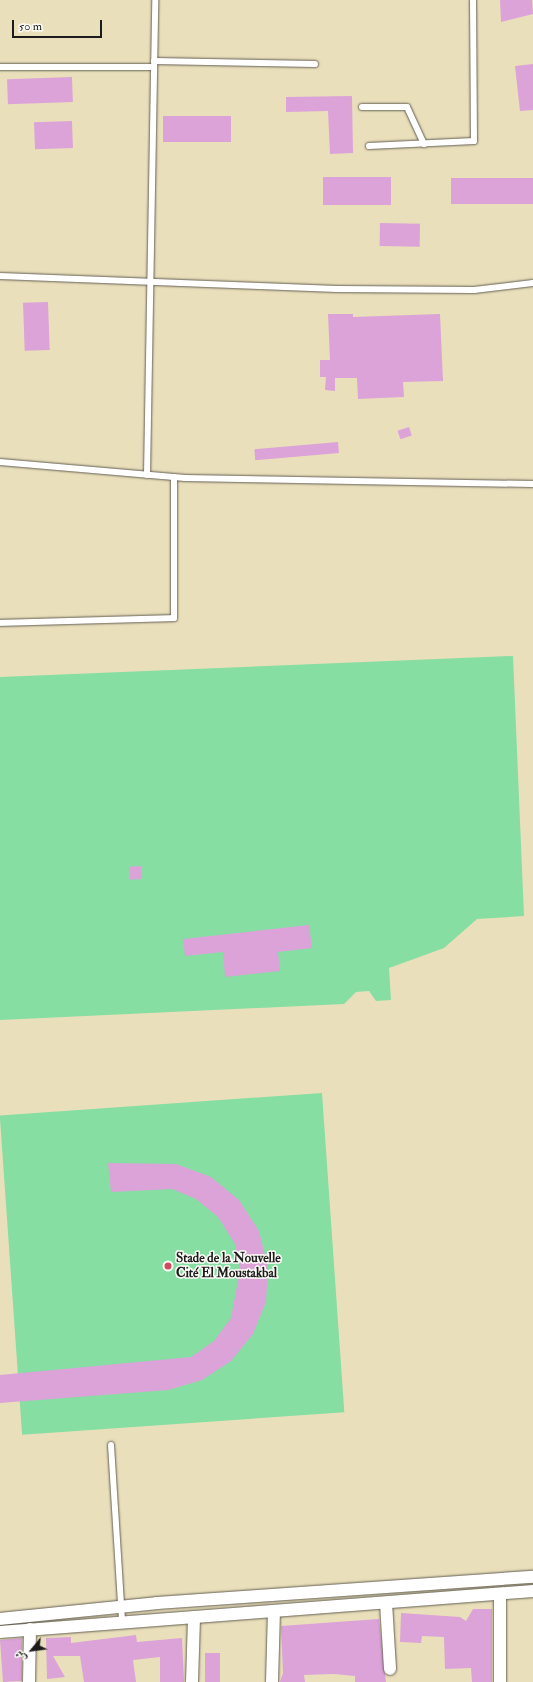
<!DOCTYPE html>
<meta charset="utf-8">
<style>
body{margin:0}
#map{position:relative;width:533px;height:1682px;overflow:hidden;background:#eadfbb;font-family:"IM FELL Double Pica",Amiri,serif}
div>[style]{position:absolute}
.green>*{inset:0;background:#86dea3;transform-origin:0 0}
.building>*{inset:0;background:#dba3d8;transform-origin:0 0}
.roads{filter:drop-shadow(0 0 1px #646054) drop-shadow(0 0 1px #646054)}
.service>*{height:6px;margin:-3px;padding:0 3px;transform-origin:3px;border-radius:3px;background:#fff}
.minor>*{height:12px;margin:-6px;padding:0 6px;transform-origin:6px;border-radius:6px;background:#fff}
.dots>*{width:11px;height:11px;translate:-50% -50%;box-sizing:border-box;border:2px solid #fdfcf7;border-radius:50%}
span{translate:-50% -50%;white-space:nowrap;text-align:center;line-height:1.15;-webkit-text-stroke:3px #fdfcf7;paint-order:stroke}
.poi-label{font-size:13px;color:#1c1c1c;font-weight:700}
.left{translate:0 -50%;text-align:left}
.north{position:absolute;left:12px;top:1630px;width:40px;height:40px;-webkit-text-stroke:3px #fdfcf7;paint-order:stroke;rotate:241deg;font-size:11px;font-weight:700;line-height:16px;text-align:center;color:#1c1c1c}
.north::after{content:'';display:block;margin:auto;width:14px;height:18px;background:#1c1c1c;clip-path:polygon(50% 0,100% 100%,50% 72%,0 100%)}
.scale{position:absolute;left:12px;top:20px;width:90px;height:18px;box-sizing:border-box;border:2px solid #1c1c1c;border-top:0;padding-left:5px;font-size:12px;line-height:14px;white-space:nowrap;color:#1c1c1c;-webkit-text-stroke:3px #fdfcf7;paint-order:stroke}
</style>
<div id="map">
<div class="green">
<div style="clip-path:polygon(513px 656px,524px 916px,477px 919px,444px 948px,389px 968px,391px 1000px,376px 1001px,369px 991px,356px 992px,344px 1004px,0 1020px,0 677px)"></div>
<div style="left:322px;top:1093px;width:320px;height:323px;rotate:86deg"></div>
</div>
<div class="building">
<div style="clip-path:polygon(500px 0,532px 0,533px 14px,501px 22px)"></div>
<div style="clip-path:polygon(533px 64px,533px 110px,520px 111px,515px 66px)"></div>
<div style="left:72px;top:77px;width:25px;height:65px;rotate:88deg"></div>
<div style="clip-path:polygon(352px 96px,353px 153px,330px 154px,328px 111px,286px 112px,286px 97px)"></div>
<div style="left:231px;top:116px;width:26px;height:68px;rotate:90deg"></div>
<div style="left:72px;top:121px;width:27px;height:38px;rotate:88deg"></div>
<div style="left:323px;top:177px;width:68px;height:28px"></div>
<div style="left:451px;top:178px;width:82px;height:26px"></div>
<div style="left:380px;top:223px;width:40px;height:23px;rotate:1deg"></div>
<div style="left:48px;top:302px;width:48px;height:25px;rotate:88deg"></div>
<div style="clip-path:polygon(328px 314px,353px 314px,353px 317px,440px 314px,443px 381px,403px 382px,404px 397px,358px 399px,357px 378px,335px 378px,335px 391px,325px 390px,326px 377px,320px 377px,320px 360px,330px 360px)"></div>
<div style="left:409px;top:427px;width:9px;height:12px;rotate:72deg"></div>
<div style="left:338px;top:442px;width:11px;height:84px;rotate:85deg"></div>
<div style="left:141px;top:866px;width:13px;height:12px;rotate:86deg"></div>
<div style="clip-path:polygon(309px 925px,312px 948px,278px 952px,280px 971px,225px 977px,223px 952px,185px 956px,183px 939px)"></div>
<div style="clip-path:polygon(108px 1163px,176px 1164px,211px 1177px,239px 1200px,259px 1231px,268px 1267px,266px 1302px,253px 1334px,231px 1361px,202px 1380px,168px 1390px,0 1403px,0 1375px,191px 1357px,214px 1341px,231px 1318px,240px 1270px,235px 1244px,218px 1217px,196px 1199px,172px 1189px,111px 1192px)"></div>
<div style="clip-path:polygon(473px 1609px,492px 1609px,492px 1682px,472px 1682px,471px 1668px,445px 1669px,444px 1637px,422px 1636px,421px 1643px,400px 1642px,401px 1613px,460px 1617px,466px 1621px)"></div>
<div style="clip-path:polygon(379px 1619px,386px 1682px,355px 1682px,355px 1676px,334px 1674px,304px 1675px,305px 1682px,280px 1682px,283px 1673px,281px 1626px)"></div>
<div style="clip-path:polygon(136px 1635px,137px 1642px,182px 1638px,184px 1682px,160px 1682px,160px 1657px,133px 1660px,136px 1682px,84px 1682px,80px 1656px,53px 1656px,65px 1677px,47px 1679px,46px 1638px,71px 1637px,71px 1643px)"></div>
<div style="clip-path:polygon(22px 1638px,22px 1681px,3px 1682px,0 1640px)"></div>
<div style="left:205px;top:1653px;width:15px;height:29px"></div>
</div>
<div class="roads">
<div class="service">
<div style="left:154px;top:61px;width:161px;rotate:1.1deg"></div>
<div style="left:0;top:67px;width:154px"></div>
<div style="left:362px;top:107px;width:45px"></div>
<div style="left:407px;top:107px;width:41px;rotate:65.3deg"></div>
<div style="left:369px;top:146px;width:105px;rotate:-2.7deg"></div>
<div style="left:474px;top:141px;width:141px;rotate:-90.4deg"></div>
<div style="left:0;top:276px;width:337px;rotate:2.2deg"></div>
<div style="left:337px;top:289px;width:137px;rotate:0.4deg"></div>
<div style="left:474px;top:290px;width:59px;rotate:-6.8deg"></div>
<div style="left:0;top:462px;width:186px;rotate:4.9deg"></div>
<div style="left:185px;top:478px;width:348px;rotate:1deg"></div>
<div style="left:147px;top:475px;width:475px;rotate:-89deg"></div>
<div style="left:0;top:623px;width:174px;rotate:-1.6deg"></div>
<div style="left:174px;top:618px;width:141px;rotate:-90deg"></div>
<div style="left:111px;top:1445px;width:177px;rotate:86.4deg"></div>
</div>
<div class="minor">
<div style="left:386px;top:1603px;width:66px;rotate:86.5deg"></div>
<div style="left:0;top:1619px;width:158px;rotate:-5.8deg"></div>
<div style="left:157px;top:1603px;width:377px;rotate:-4deg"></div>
<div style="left:0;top:1632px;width:535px;rotate:-4.4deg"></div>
<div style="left:29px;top:1682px;width:53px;rotate:-88.9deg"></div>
<div style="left:192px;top:1682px;width:65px;rotate:-88.2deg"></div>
<div style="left:272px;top:1682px;width:71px;rotate:-88.4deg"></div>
<div style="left:500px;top:1682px;width:88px;rotate:-90deg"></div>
</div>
</div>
<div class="dots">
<div style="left:168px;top:1266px;background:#d1495b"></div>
</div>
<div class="poi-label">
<span class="left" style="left:176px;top:1266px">Stade de la Nouvelle<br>Cité El Moustakbal</span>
</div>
<div class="north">ش</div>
<div class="scale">50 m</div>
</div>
